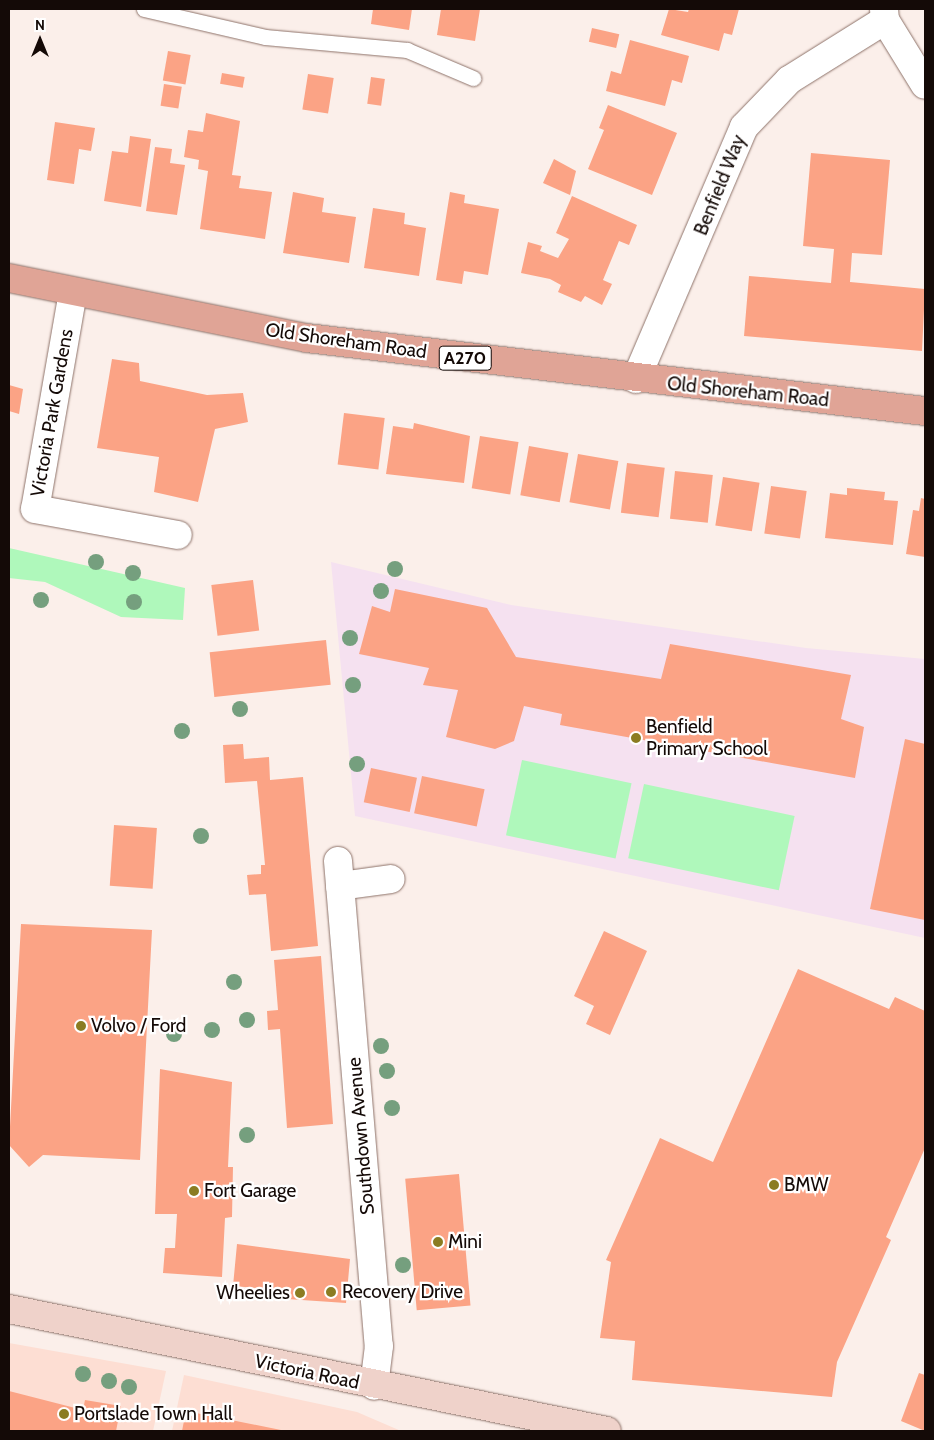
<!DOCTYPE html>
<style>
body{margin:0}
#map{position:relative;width:934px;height:1440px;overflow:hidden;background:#fbefea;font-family:Cabin,sans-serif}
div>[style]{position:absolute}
.built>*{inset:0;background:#fdded3}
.education>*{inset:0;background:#f5e1f0}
.green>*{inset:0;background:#aff8bb;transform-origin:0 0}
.building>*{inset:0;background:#fba385;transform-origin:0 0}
.roads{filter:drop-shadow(0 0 1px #8e736a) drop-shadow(0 0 1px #8e736a)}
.lane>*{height:15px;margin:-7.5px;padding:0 7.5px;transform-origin:7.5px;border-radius:7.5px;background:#fff}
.street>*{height:28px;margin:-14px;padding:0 14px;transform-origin:14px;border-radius:14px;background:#fff}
.secondary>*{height:28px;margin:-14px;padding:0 14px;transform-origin:14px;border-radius:14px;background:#efd2ca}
.primary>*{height:28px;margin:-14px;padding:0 14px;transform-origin:14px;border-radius:14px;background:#e0a496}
.trees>*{width:16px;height:16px;margin:-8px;border-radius:50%;background:#759f7e}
.dots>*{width:14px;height:14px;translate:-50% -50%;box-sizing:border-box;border:2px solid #fff;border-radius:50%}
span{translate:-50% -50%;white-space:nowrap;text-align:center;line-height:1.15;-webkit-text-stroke:4.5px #fff;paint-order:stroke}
.shield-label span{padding:1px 4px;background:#fff;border:1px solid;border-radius:4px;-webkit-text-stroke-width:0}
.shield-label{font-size:18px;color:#140a07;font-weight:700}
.street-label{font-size:19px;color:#140a07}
.poi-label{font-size:19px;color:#140a07}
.left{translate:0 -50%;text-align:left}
.right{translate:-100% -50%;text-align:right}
.frame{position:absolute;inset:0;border:10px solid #140a07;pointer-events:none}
.north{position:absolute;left:15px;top:15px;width:50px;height:50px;-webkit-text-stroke:4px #fff;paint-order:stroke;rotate:0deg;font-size:14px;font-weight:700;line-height:20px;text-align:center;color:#140a07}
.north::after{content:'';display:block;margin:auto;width:18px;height:22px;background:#140a07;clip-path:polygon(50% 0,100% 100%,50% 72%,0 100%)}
</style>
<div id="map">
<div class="built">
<div style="clip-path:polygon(9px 1343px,166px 1371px,153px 1431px,9px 1431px)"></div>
<div style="clip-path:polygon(184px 1375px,357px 1412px,401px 1431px,172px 1431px)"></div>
</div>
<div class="education">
<div style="clip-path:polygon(331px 562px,511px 605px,806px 648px,925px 659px,925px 938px,355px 816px)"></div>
</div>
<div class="green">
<div style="clip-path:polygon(9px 548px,185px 588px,183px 620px,121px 617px,45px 582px,9px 578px)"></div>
<div style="left:522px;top:760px;width:112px;height:77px;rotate:12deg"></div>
<div style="left:644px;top:784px;width:154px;height:76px;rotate:12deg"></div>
</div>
<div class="building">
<div style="clip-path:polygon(373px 9px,412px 9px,409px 30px,371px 24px)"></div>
<div style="clip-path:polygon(441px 9px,480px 9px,475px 41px,437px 35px)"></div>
<div style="clip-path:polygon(669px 9px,688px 12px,689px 9px,739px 9px,732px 35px,724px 33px,719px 51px,661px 35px)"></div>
<div style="left:592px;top:28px;width:28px;height:14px;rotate:13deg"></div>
<div style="clip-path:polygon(630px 40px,689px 56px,682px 83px,672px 80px,665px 106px,606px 91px,611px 71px,621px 74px)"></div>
<div style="left:168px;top:51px;width:23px;height:30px;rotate:10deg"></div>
<div style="left:222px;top:73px;width:23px;height:11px;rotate:10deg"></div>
<div style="left:308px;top:74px;width:26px;height:36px;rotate:9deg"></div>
<div style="left:371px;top:77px;width:14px;height:27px;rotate:8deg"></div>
<div style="left:164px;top:84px;width:18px;height:22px;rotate:9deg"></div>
<div style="clip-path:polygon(608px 105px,677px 133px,652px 195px,588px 169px,604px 130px,599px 128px)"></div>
<div style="clip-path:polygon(206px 113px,240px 121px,232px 175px,241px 176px,239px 188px,272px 192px,265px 239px,200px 229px,208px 171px,198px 169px,199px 160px,184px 157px,188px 130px,203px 132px)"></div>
<div style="clip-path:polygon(55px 122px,95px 128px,91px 151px,79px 149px,74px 184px,47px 180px)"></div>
<div style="clip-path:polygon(130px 136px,151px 139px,141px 207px,104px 201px,112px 151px,128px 153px)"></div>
<div style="clip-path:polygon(155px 147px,172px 149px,170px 163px,185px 165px,177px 215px,146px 211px)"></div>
<div style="clip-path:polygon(811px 153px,890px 160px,882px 255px,852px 253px,850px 282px,925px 289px,922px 351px,744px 336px,749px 276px,831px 283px,834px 249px,803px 246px)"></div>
<div style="clip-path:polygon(554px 159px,576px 171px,570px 195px,543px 183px)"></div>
<div style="clip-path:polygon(293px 192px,324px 198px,322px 212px,356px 217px,349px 263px,283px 253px)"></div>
<div style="clip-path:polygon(450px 192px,465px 195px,464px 203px,499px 209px,488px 275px,464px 271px,462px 284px,436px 280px)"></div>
<div style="clip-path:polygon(572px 196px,637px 225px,629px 245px,619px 241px,603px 280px,612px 284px,602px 305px,585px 296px,581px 302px,558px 292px,561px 285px,550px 279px,521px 273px,528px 242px,542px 246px,540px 251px,558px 258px,569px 239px,556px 233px)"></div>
<div style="clip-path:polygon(373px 208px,405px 213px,404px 224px,426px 228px,419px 276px,364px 268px)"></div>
<div style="clip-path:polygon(112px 359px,139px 363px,140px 381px,207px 395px,243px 393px,248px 422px,215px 429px,198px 502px,154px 492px,159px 457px,97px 448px)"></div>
<div style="clip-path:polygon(9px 385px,23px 389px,19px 414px,9px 411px)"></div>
<div style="left:344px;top:413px;width:41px;height:52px;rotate:7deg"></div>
<div style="clip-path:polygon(414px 423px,470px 436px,464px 483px,386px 474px,393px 426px,413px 429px)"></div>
<div style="left:480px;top:436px;width:39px;height:53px;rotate:9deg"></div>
<div style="left:529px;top:446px;width:40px;height:50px;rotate:10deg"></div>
<div style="left:578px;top:454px;width:41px;height:49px;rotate:10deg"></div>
<div style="left:627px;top:463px;width:38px;height:50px;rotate:7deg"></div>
<div style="left:675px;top:471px;width:38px;height:48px;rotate:6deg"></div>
<div style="left:723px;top:477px;width:37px;height:49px;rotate:9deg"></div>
<div style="left:771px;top:486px;width:36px;height:48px;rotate:8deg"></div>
<div style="clip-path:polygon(847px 488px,885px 492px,884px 500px,898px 501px,893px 545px,825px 538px,830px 493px,847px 495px)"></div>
<div style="clip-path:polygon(921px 498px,925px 499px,925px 557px,906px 554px,913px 510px,919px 511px)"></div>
<div style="left:253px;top:580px;width:51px;height:42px;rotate:83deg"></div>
<div style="clip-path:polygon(395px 589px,487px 608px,516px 657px,661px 679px,670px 644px,851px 675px,841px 719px,864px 727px,855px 778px,560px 725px,562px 714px,524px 706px,514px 741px,495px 749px,446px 737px,458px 690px,423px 685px,429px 668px,359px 654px,372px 606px,390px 612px)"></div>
<div style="left:326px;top:640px;width:45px;height:117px;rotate:84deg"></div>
<div style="clip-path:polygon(905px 739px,925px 744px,925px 920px,870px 909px)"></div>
<div style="clip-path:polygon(243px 744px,244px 759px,269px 757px,270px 780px,303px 777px,318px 946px,271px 951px,266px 894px,249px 895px,247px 875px,261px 874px,261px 865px,265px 865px,257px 781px,225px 783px,223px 745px)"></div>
<div style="left:371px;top:768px;width:47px;height:35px;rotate:12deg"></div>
<div style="left:422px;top:776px;width:64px;height:38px;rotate:12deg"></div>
<div style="left:114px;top:825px;width:43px;height:61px;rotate:4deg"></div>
<div style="clip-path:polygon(21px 924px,152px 930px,140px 1160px,43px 1155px,29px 1167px,9px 1145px)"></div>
<div style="clip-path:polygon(604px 931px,647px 951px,610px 1035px,586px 1024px,594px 1006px,574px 996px)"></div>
<div style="clip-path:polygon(321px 956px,333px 1124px,287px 1128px,280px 1029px,268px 1030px,267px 1011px,278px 1010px,274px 960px)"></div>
<div style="clip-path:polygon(798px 969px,889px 1009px,895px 997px,925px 1011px,925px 1148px,886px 1237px,891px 1240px,837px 1362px,832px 1397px,632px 1380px,635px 1341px,600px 1338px,611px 1262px,606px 1260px,660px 1138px,713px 1162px)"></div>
<div style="clip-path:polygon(160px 1069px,232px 1082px,228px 1167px,233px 1167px,232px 1217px,225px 1218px,222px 1277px,163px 1273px,165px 1248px,175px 1248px,177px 1214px,155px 1214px)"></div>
<div style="left:459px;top:1174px;width:132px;height:54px;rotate:85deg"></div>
<div style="clip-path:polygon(237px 1244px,350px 1259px,346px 1303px,287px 1299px,288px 1291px,233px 1286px)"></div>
<div style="clip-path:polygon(919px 1373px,925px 1375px,925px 1431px,901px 1421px)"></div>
<div style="clip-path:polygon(9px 1391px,83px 1410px,85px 1400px,121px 1406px,116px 1431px,9px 1431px)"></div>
<div style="clip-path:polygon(186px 1411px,281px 1430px,281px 1431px,182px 1431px)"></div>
</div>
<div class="roads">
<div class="lane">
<div style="left:144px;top:9px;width:124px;rotate:13deg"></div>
<div style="left:265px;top:37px;width:143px;rotate:5.2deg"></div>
<div style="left:407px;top:50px;width:72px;rotate:23deg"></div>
</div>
<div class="street">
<div style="left:884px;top:9px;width:11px;rotate:85deg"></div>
<div style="left:885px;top:20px;width:76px;rotate:58.4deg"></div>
<div style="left:73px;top:292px;width:220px;rotate:99.9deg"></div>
<div style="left:35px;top:509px;width:145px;rotate:10.3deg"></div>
<div style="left:636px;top:379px;width:274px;rotate:-66.8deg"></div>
<div style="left:744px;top:127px;width:65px;rotate:-46.2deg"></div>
<div style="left:789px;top:80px;width:113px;rotate:-32deg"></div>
<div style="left:338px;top:861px;width:487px;rotate:85.2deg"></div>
<div style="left:379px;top:1346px;width:40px;rotate:97.1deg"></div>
<div style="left:340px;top:886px;width:51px;rotate:-7.8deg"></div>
</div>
<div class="secondary">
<div style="left:9px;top:1309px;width:610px;rotate:11.53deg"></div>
</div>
<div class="primary">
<div style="left:9px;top:278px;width:304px;rotate:11.4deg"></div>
<div style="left:307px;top:338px;width:622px;rotate:6.74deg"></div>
</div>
</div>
<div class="trees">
<div style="left:96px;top:562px"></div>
<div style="left:395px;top:569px"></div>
<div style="left:133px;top:573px"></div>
<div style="left:381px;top:591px"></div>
<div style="left:41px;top:600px"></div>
<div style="left:134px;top:602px"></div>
<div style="left:350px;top:638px"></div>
<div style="left:353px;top:685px"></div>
<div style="left:240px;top:709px"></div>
<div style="left:182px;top:731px"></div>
<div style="left:357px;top:764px"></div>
<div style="left:201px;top:836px"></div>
<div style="left:234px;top:982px"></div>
<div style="left:247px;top:1020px"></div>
<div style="left:212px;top:1030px"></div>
<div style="left:174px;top:1034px"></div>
<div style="left:381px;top:1046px"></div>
<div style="left:387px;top:1071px"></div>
<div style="left:392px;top:1108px"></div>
<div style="left:247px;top:1135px"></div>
<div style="left:403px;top:1265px"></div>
<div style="left:83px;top:1374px"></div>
<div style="left:109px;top:1381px"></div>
<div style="left:129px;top:1387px"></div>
</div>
<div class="dots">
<div style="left:636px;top:738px;background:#8b7c22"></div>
<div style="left:81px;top:1026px;background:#8b7c22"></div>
<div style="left:774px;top:1185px;background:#8b7c22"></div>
<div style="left:194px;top:1191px;background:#8b7c22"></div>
<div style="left:438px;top:1242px;background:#8b7c22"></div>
<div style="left:331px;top:1292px;background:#8b7c22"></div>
<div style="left:300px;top:1293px;background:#8b7c22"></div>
<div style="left:64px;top:1414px;background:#8b7c22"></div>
</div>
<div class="shield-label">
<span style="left:465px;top:358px">A270</span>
</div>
<div class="street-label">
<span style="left:720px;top:185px;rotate:-68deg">Benfield Way</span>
<span style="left:346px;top:341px;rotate:8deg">Old Shoreham Road</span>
<span style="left:748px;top:392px;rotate:6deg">Old Shoreham Road</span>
<span style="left:52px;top:413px;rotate:-80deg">Victoria Park Gardens</span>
<span style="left:361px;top:1136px;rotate:-95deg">Southdown Avenue</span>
<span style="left:307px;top:1372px;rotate:12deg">Victoria Road</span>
</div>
<div class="poi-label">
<span class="left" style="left:646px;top:738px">Benfield<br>Primary School</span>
<span class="left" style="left:91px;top:1026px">Volvo / Ford</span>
<span class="left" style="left:784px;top:1185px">BMW</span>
<span class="left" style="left:204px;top:1191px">Fort Garage</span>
<span class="left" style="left:448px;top:1242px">Mini</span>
<span class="left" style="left:342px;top:1292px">Recovery Drive</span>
<span class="right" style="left:290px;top:1293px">Wheelies</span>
<span class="left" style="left:74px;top:1414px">Portslade Town Hall</span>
</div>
<div class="frame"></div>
<div class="north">N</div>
</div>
